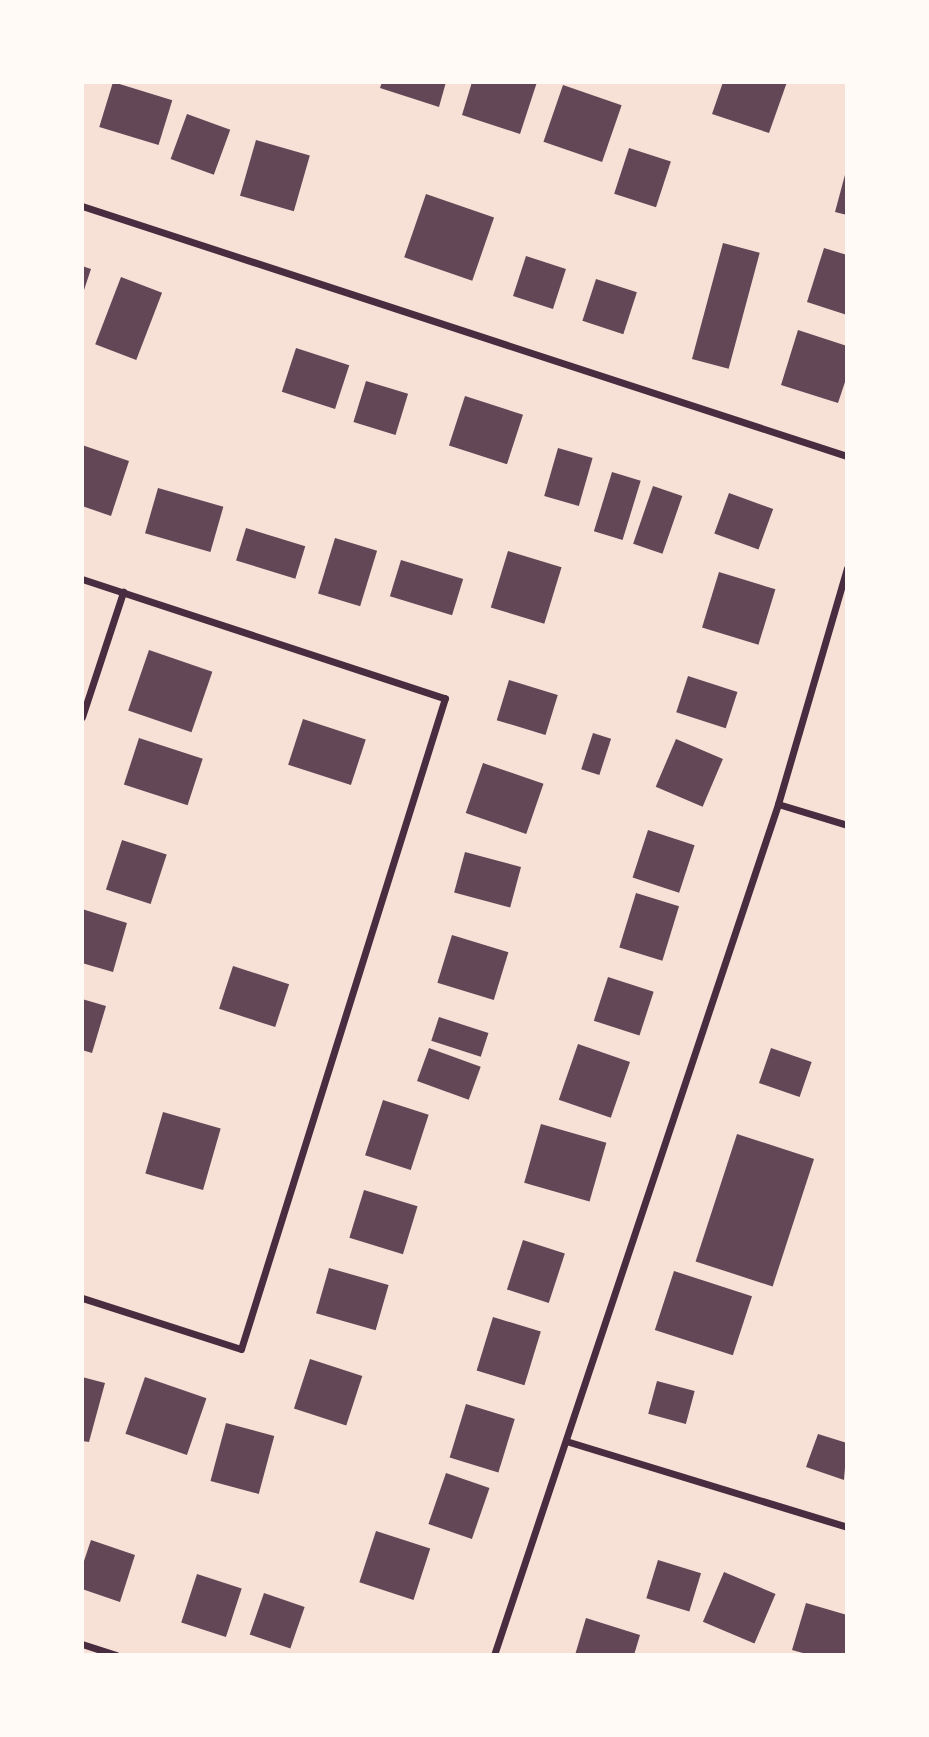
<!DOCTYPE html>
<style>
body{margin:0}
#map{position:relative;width:929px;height:1737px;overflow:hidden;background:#f7e1d7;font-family:"Sofia Sans Condensed",sans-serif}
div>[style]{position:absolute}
.building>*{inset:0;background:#644757;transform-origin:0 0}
.minor>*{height:7px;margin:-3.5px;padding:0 3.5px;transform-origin:3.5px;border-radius:3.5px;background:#4a2c40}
span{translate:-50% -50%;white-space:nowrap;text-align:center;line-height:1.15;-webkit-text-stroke:5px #fffaf5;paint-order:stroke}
.frame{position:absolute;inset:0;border:84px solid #fffaf5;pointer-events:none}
</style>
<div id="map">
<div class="building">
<div style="left:113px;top:82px;width:62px;height:47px;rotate:17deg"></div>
<div style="clip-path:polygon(382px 82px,446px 82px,439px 107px,380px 88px)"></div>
<div style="clip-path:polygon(472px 82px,537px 82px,520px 134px,462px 115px)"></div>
<div style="clip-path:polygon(723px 82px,787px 82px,769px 133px,712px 114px)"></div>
<div style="left:563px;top:85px;width:62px;height:60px;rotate:19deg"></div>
<div style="left:187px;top:114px;width:46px;height:48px;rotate:20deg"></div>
<div style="left:256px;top:140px;width:56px;height:58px;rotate:16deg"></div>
<div style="left:629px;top:148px;width:44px;height:48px;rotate:18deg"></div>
<div style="clip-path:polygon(846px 171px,847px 172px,847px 215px,835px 212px)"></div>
<div style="left:426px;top:194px;width:72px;height:67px;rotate:19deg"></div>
<div style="left:723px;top:243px;width:38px;height:120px;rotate:15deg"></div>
<div style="clip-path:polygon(824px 248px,847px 255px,847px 315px,807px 302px)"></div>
<div style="left:526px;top:256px;width:42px;height:42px;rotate:18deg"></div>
<div style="clip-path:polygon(82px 266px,91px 269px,83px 293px,82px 293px)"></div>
<div style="left:121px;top:277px;width:44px;height:72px;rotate:21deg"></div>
<div style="left:596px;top:279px;width:43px;height:44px;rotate:18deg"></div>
<div style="clip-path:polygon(798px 330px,847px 346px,847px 376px,838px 403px,781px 385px)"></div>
<div style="left:296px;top:348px;width:56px;height:46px;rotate:18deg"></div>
<div style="left:366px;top:381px;width:44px;height:43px;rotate:17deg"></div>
<div style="left:465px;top:396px;width:61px;height:52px;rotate:18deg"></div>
<div style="clip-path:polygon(82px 445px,129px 461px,111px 516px,82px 506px)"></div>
<div style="left:558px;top:448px;width:36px;height:50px;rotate:16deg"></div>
<div style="left:612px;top:472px;width:30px;height:62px;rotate:17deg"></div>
<div style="left:653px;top:486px;width:31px;height:61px;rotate:19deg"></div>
<div style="left:158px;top:488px;width:68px;height:47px;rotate:16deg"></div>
<div style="left:729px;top:493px;width:47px;height:43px;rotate:20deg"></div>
<div style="left:246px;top:528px;width:62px;height:34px;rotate:17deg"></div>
<div style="left:335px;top:538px;width:44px;height:58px;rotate:17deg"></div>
<div style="left:508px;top:551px;width:56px;height:59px;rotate:17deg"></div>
<div style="left:401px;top:560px;width:65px;height:38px;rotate:17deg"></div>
<div style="left:719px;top:572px;width:59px;height:58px;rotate:17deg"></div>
<div style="left:149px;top:650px;width:67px;height:64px;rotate:19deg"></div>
<div style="left:688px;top:676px;width:52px;height:38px;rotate:18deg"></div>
<div style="left:509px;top:680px;width:51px;height:42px;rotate:17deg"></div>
<div style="left:303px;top:719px;width:66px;height:48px;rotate:18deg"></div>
<div style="left:593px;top:733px;width:19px;height:38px;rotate:18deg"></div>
<div style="left:139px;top:738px;width:67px;height:49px;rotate:18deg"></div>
<div style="left:676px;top:739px;width:51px;height:52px;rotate:23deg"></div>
<div style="left:483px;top:763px;width:64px;height:53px;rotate:19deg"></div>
<div style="left:648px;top:830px;width:49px;height:50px;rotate:18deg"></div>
<div style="left:122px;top:840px;width:47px;height:52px;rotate:18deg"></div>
<div style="left:465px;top:852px;width:58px;height:42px;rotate:15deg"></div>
<div style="left:636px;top:893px;width:45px;height:57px;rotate:17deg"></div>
<div style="clip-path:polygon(82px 909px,127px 923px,113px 972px,82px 963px)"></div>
<div style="left:452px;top:935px;width:59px;height:50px;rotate:17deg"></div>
<div style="left:233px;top:966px;width:59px;height:45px;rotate:18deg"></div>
<div style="left:608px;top:977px;width:48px;height:46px;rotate:18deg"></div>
<div style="clip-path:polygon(82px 999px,106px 1006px,92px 1053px,82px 1050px)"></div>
<div style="left:439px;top:1017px;width:52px;height:25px;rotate:18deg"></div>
<div style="left:578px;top:1044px;width:55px;height:59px;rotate:19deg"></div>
<div style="left:429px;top:1048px;width:55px;height:35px;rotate:20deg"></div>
<div style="left:771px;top:1048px;width:43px;height:37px;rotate:19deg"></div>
<div style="left:383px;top:1100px;width:48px;height:58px;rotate:18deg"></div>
<div style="left:163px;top:1112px;width:60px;height:64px;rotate:16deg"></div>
<div style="left:541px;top:1124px;width:68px;height:61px;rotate:16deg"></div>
<div style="left:737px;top:1134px;width:81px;height:134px;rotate:18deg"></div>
<div style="left:364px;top:1190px;width:56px;height:50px;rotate:17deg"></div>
<div style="left:523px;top:1240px;width:44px;height:52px;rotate:18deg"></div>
<div style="left:329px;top:1268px;width:62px;height:47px;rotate:16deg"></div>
<div style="left:674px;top:1271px;width:82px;height:62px;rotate:18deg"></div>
<div style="left:493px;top:1317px;width:50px;height:56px;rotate:17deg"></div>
<div style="left:310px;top:1359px;width:55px;height:52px;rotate:18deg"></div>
<div style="clip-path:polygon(82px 1377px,105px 1383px,89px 1442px,82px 1441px)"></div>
<div style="left:145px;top:1377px;width:65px;height:60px;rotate:19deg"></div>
<div style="left:657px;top:1381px;width:39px;height:34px;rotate:15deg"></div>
<div style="left:466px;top:1404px;width:51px;height:56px;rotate:17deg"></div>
<div style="left:226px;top:1423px;width:50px;height:60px;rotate:15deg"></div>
<div style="clip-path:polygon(818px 1434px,847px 1443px,844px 1480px,806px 1467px)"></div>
<div style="left:446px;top:1473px;width:46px;height:54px;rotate:19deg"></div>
<div style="left:376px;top:1531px;width:57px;height:54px;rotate:18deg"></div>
<div style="clip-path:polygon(91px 1540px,135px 1555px,120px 1602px,82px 1589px,82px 1567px)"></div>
<div style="left:658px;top:1560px;width:45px;height:40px;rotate:17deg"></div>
<div style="left:724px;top:1572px;width:56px;height:54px;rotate:23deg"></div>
<div style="left:197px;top:1574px;width:47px;height:51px;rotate:18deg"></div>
<div style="left:264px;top:1593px;width:43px;height:44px;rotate:19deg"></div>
<div style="clip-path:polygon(806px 1603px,847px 1615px,845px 1655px,810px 1655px,792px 1650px)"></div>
<div style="clip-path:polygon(586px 1618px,640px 1635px,634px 1655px,575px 1655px)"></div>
</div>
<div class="minor">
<div style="left:82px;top:206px;width:805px;rotate:18.1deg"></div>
<div style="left:82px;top:579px;width:382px;rotate:18.2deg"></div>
<div style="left:445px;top:698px;width:682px;rotate:107.4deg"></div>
<div style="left:241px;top:1349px;width:167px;rotate:-162.2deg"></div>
<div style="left:82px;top:717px;width:132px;rotate:-71.8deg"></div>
<div style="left:778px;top:804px;width:72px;rotate:16.9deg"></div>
<div style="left:566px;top:1441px;width:294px;rotate:17deg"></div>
<div style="left:82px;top:1644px;width:36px;rotate:18deg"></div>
<div style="left:494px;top:1655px;width:897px;rotate:-71.54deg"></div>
<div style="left:778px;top:804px;width:246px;rotate:-73.7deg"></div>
</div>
<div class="frame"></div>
</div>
